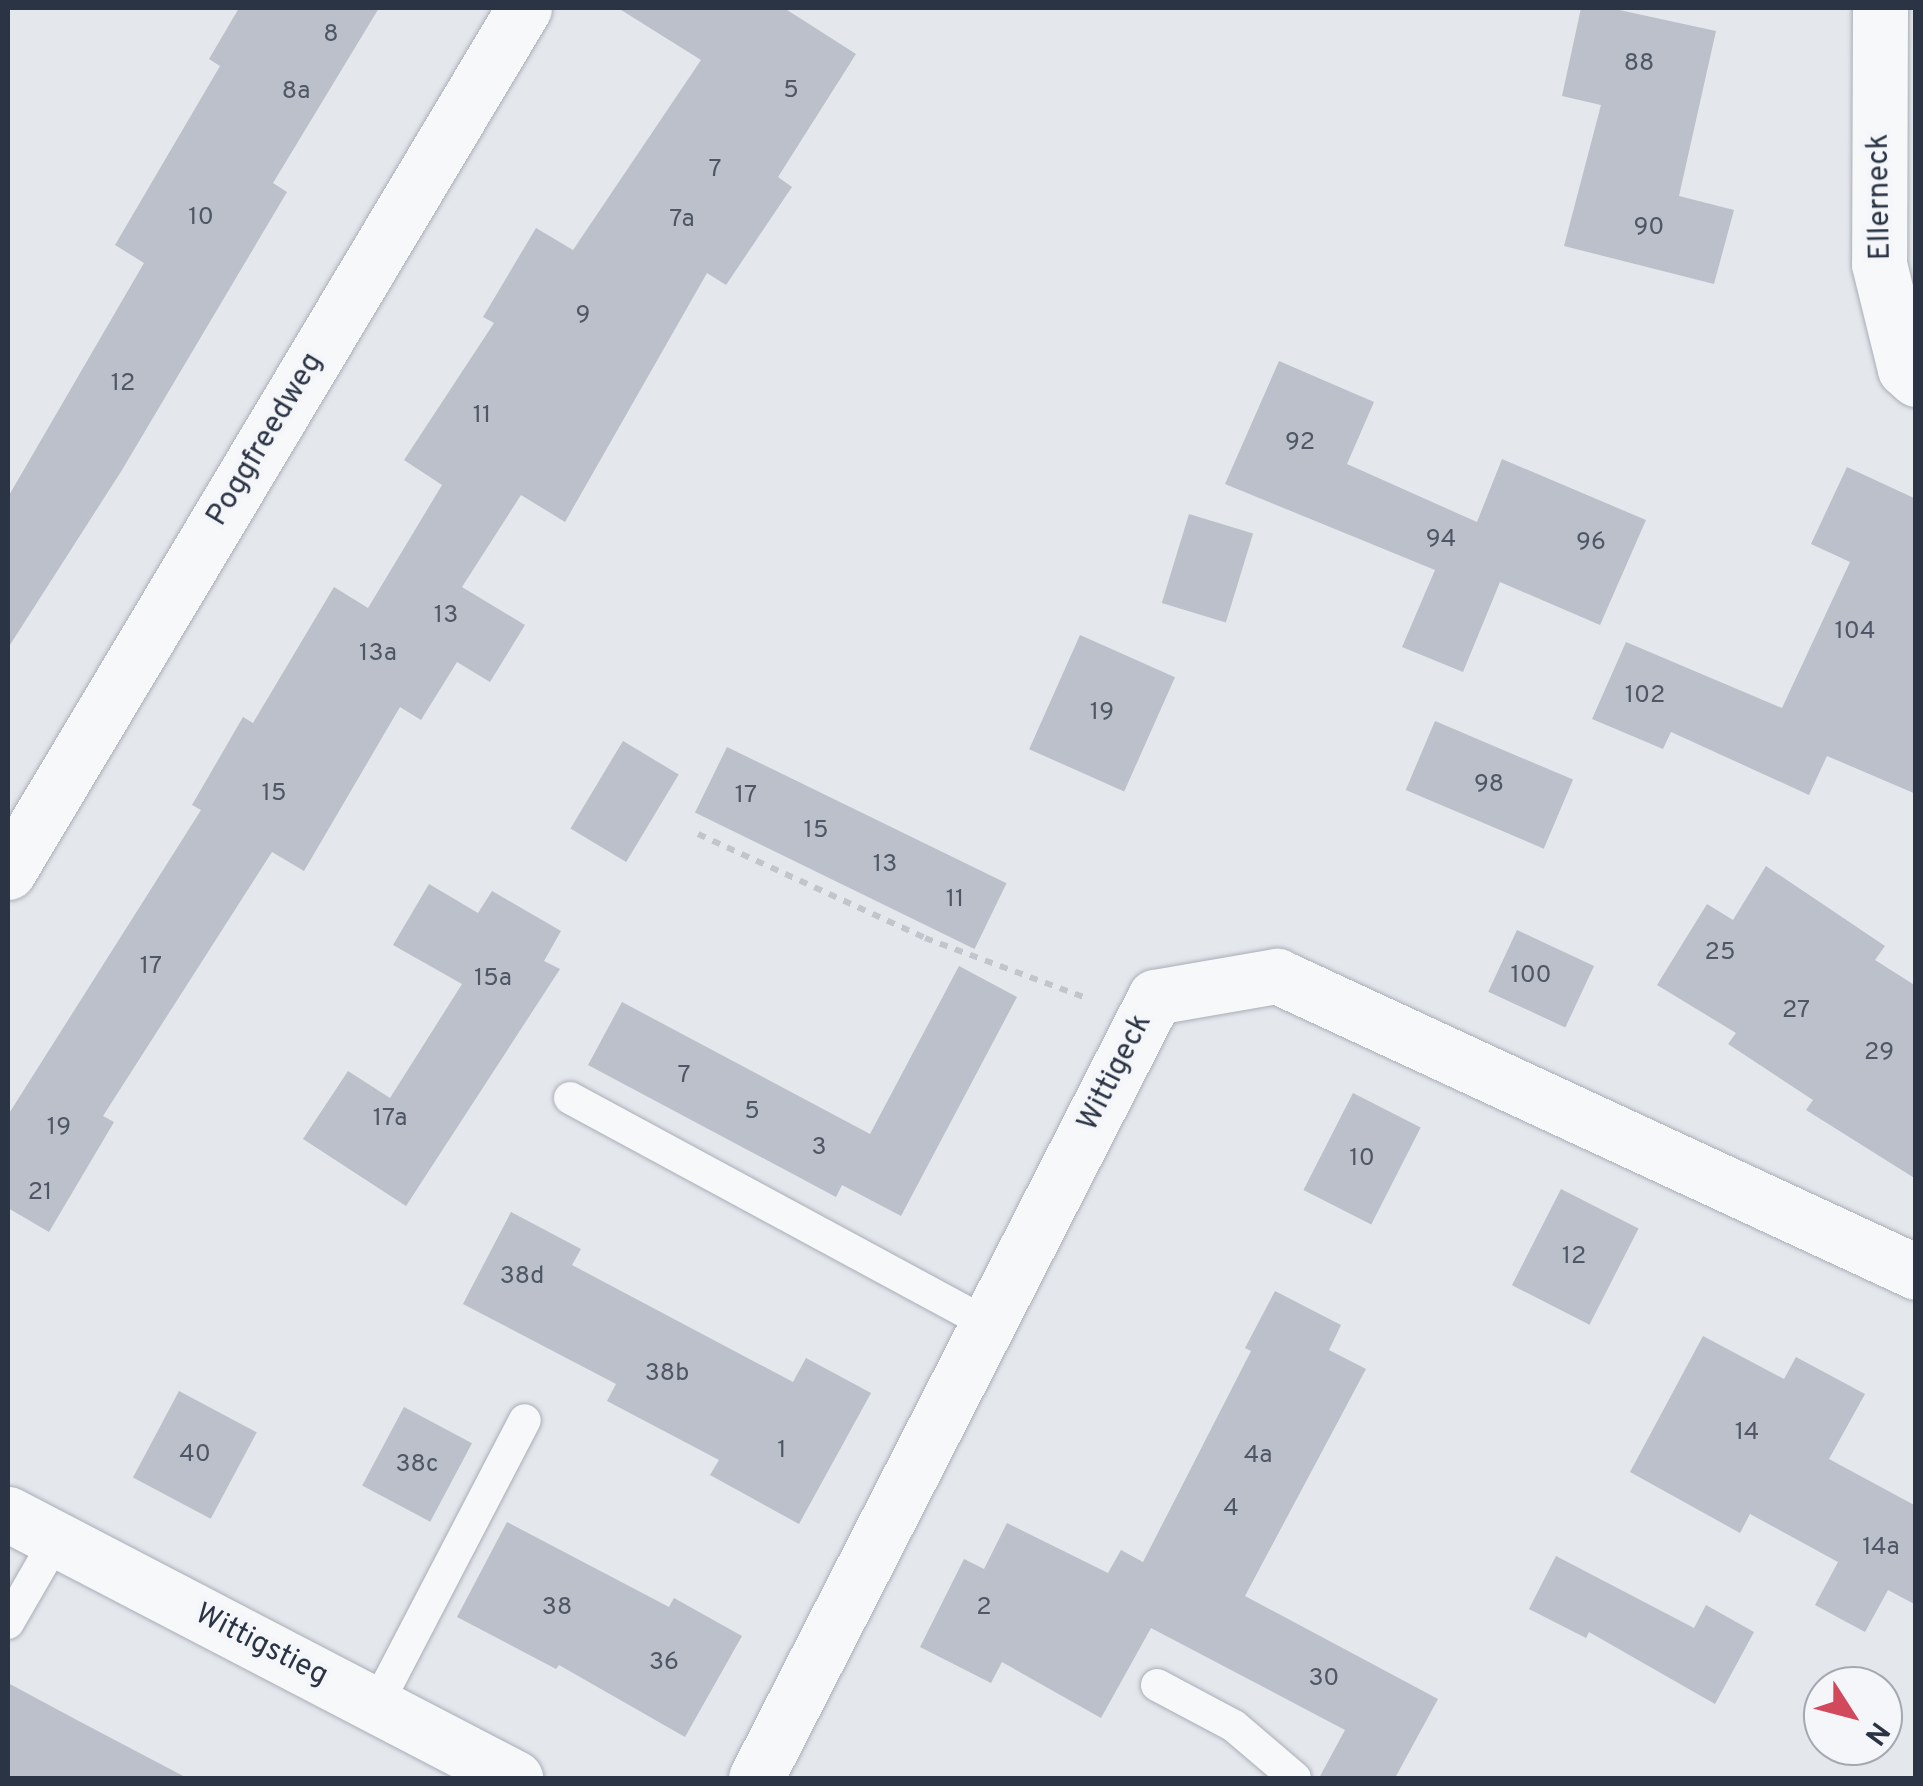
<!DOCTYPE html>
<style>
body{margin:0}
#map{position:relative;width:1923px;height:1786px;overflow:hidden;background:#e4e7ec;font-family:Overpass,sans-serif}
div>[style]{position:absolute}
.building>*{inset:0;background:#bbc0ca;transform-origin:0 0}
.path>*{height:6px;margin-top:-3px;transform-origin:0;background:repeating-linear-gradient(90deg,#c2c5cb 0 8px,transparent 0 16px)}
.roads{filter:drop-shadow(0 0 2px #a9aeb7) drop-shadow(0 0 2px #a9aeb7)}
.service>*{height:32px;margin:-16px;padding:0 16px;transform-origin:16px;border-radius:16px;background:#f7f8fa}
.minor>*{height:55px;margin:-27.5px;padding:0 27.5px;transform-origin:27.5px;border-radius:27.5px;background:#f7f8fa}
span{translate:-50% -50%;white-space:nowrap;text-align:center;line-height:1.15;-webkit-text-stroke:9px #f4f6f9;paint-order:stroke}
.number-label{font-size:25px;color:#4f5766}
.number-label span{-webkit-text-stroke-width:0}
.street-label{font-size:30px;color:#2b3445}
.frame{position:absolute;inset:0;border:10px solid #2b3445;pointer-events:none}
.north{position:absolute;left:1803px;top:1666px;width:100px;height:100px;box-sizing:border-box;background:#f4f6f9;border:2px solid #a4a8b1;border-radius:50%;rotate:126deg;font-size:28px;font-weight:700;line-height:40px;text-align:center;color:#2b3445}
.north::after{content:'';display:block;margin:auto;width:35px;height:45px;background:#d1495b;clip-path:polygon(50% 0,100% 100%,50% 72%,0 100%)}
</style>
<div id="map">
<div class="building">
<div style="clip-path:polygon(239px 8px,379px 8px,273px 183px,287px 192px,122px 470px,8px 648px,8px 497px,144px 263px,115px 245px,220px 66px,209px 59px)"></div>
<div style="clip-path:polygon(618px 8px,784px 8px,856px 54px,778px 177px,792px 187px,726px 285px,707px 273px,565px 522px,521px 495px,462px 587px,525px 625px,490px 682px,457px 662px,421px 720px,400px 707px,304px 871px,272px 852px,103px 1116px,114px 1122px,49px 1232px,8px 1208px,8px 1115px,201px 810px,192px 805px,243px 717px,253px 723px,334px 587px,368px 608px,442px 485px,404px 460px,494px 323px,483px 317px,536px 228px,573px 250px,701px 60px)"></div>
<div style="clip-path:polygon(1581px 8px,1610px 8px,1716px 31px,1679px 196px,1734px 210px,1714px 284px,1564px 246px,1601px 105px,1562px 96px)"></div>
<div style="clip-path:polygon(1279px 361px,1374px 402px,1347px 464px,1477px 522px,1502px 459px,1646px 520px,1600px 625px,1500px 582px,1463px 672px,1402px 647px,1435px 570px,1225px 484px)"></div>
<div style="clip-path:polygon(1847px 467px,1916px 499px,1916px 794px,1827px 756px,1809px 795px,1671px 732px,1663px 749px,1592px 719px,1626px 642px,1782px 708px,1850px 562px,1811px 544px)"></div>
<div style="left:1189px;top:514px;width:67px;height:93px;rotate:17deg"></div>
<div style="left:1080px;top:635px;width:104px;height:125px;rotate:24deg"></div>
<div style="left:1435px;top:721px;width:150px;height:75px;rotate:23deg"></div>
<div style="left:623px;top:741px;width:65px;height:102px;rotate:31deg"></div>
<div style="left:727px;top:747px;width:311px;height:73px;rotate:26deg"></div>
<div style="clip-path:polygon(1766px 866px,1885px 946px,1875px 960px,1916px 986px,1916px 1179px,1806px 1110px,1813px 1100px,1728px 1044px,1736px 1033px,1657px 985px,1707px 904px,1733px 920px)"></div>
<div style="clip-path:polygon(429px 884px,478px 913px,492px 891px,561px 931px,544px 961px,560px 969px,406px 1206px,303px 1139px,348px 1071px,390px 1098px,462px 984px,393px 945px)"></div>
<div style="left:1517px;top:930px;width:85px;height:68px;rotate:25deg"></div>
<div style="clip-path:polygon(959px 966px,1017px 997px,901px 1216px,842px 1185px,836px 1197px,588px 1065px,622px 1002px,870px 1134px)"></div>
<div style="left:1353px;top:1093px;width:76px;height:109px;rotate:27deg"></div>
<div style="left:1561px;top:1189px;width:87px;height:108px;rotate:27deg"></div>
<div style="clip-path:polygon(511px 1212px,581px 1249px,572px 1265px,793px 1382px,806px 1358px,871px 1393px,799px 1524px,710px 1475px,719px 1460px,607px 1401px,616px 1384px,463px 1304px)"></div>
<div style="clip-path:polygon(1275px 1291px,1341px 1325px,1329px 1350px,1366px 1369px,1245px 1596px,1438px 1699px,1395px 1778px,1319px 1778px,1345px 1730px,1151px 1628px,1101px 1718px,1002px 1662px,991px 1683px,920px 1647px,964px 1559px,984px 1569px,1007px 1523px,1108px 1573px,1121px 1550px,1143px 1562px,1251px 1351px,1245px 1348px)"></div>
<div style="clip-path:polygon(1703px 1336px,1784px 1379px,1796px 1357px,1865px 1394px,1829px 1459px,1916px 1506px,1916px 1605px,1888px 1590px,1865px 1632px,1815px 1605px,1838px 1562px,1750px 1514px,1740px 1533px,1630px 1472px)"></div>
<div style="left:179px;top:1391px;width:88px;height:98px;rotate:28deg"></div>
<div style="left:404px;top:1407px;width:77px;height:89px;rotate:28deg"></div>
<div style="clip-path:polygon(507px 1522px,669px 1607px,674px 1598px,742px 1636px,685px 1737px,559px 1665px,556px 1669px,457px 1617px)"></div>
<div style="clip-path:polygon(1556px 1556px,1694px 1628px,1706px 1605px,1754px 1632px,1715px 1704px,1589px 1632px,1586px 1638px,1529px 1609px)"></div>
<div style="clip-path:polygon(8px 1683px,75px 1719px,187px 1778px,8px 1778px)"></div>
</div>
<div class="path">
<div style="left:698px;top:834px;width:250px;rotate:24.6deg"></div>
<div style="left:925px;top:938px;width:175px;rotate:20.4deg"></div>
</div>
<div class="roads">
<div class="service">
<div style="left:570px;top:1098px;width:475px;rotate:28.4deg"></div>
<div style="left:8px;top:1623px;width:96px;rotate:-60deg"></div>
<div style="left:1157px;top:1685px;width:87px;rotate:28deg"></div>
<div style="left:1234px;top:1726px;width:80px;rotate:40.4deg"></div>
<div style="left:376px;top:1706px;width:322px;rotate:-62.5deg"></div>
</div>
<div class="minor">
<div style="left:1880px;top:8px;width:256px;rotate:90.2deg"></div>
<div style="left:1879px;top:264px;width:108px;rotate:76.1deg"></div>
<div style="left:1905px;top:369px;width:15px;rotate:42deg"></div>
<div style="left:8px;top:872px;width:1006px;rotate:-59.15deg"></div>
<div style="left:8px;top:1514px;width:572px;rotate:27.51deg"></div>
<div style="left:756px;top:1778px;width:877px;rotate:-62.94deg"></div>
<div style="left:1155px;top:997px;width:124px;rotate:-9.8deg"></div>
<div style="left:1277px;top:976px;width:704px;rotate:24.85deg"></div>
</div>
</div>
<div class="number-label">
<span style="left:331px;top:35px">8</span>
<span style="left:1639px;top:64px">88</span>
<span style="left:791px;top:91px">5</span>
<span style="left:296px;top:92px">8a</span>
<span style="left:715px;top:170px">7</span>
<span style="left:201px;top:218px">10</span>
<span style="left:682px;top:220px">7a</span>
<span style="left:1649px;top:228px">90</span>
<span style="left:583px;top:316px">9</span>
<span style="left:123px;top:384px">12</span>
<span style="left:482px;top:416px">11</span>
<span style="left:1300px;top:443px">92</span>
<span style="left:1441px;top:540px">94</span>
<span style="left:1591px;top:543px">96</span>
<span style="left:446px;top:616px">13</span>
<span style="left:1855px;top:632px">104</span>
<span style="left:378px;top:654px">13a</span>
<span style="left:1645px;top:696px">102</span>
<span style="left:1102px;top:713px">19</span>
<span style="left:1489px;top:785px">98</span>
<span style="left:274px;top:794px">15</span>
<span style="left:746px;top:796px">17</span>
<span style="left:816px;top:831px">15</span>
<span style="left:885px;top:865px">13</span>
<span style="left:955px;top:900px">11</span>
<span style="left:1720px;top:953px">25</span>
<span style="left:151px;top:967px">17</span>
<span style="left:1531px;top:976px">100</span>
<span style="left:493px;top:979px">15a</span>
<span style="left:1796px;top:1011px">27</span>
<span style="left:1879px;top:1053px">29</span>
<span style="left:684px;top:1076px">7</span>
<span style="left:752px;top:1112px">5</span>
<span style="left:390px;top:1119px">17a</span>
<span style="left:59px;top:1128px">19</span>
<span style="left:819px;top:1148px">3</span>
<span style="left:1362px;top:1159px">10</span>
<span style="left:40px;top:1193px">21</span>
<span style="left:1574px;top:1257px">12</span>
<span style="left:522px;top:1277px">38d</span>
<span style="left:667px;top:1374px">38b</span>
<span style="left:1747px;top:1433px">14</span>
<span style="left:782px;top:1451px">1</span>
<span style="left:195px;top:1455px">40</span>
<span style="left:1258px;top:1456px">4a</span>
<span style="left:417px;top:1465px">38c</span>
<span style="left:1231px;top:1509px">4</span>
<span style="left:1881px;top:1548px">14a</span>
<span style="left:557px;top:1608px">38</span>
<span style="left:984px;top:1608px">2</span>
<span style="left:664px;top:1663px">36</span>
<span style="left:1324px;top:1679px">30</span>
</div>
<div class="street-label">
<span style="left:1881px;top:197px;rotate:-91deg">Ellerneck</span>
<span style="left:266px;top:440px;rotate:-59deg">Poggfreedweg</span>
<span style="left:1116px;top:1073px;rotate:-63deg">Wittigeck</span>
<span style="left:261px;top:1646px;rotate:27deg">Wittigstieg</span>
</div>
<div class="frame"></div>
<div class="north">N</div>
</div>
